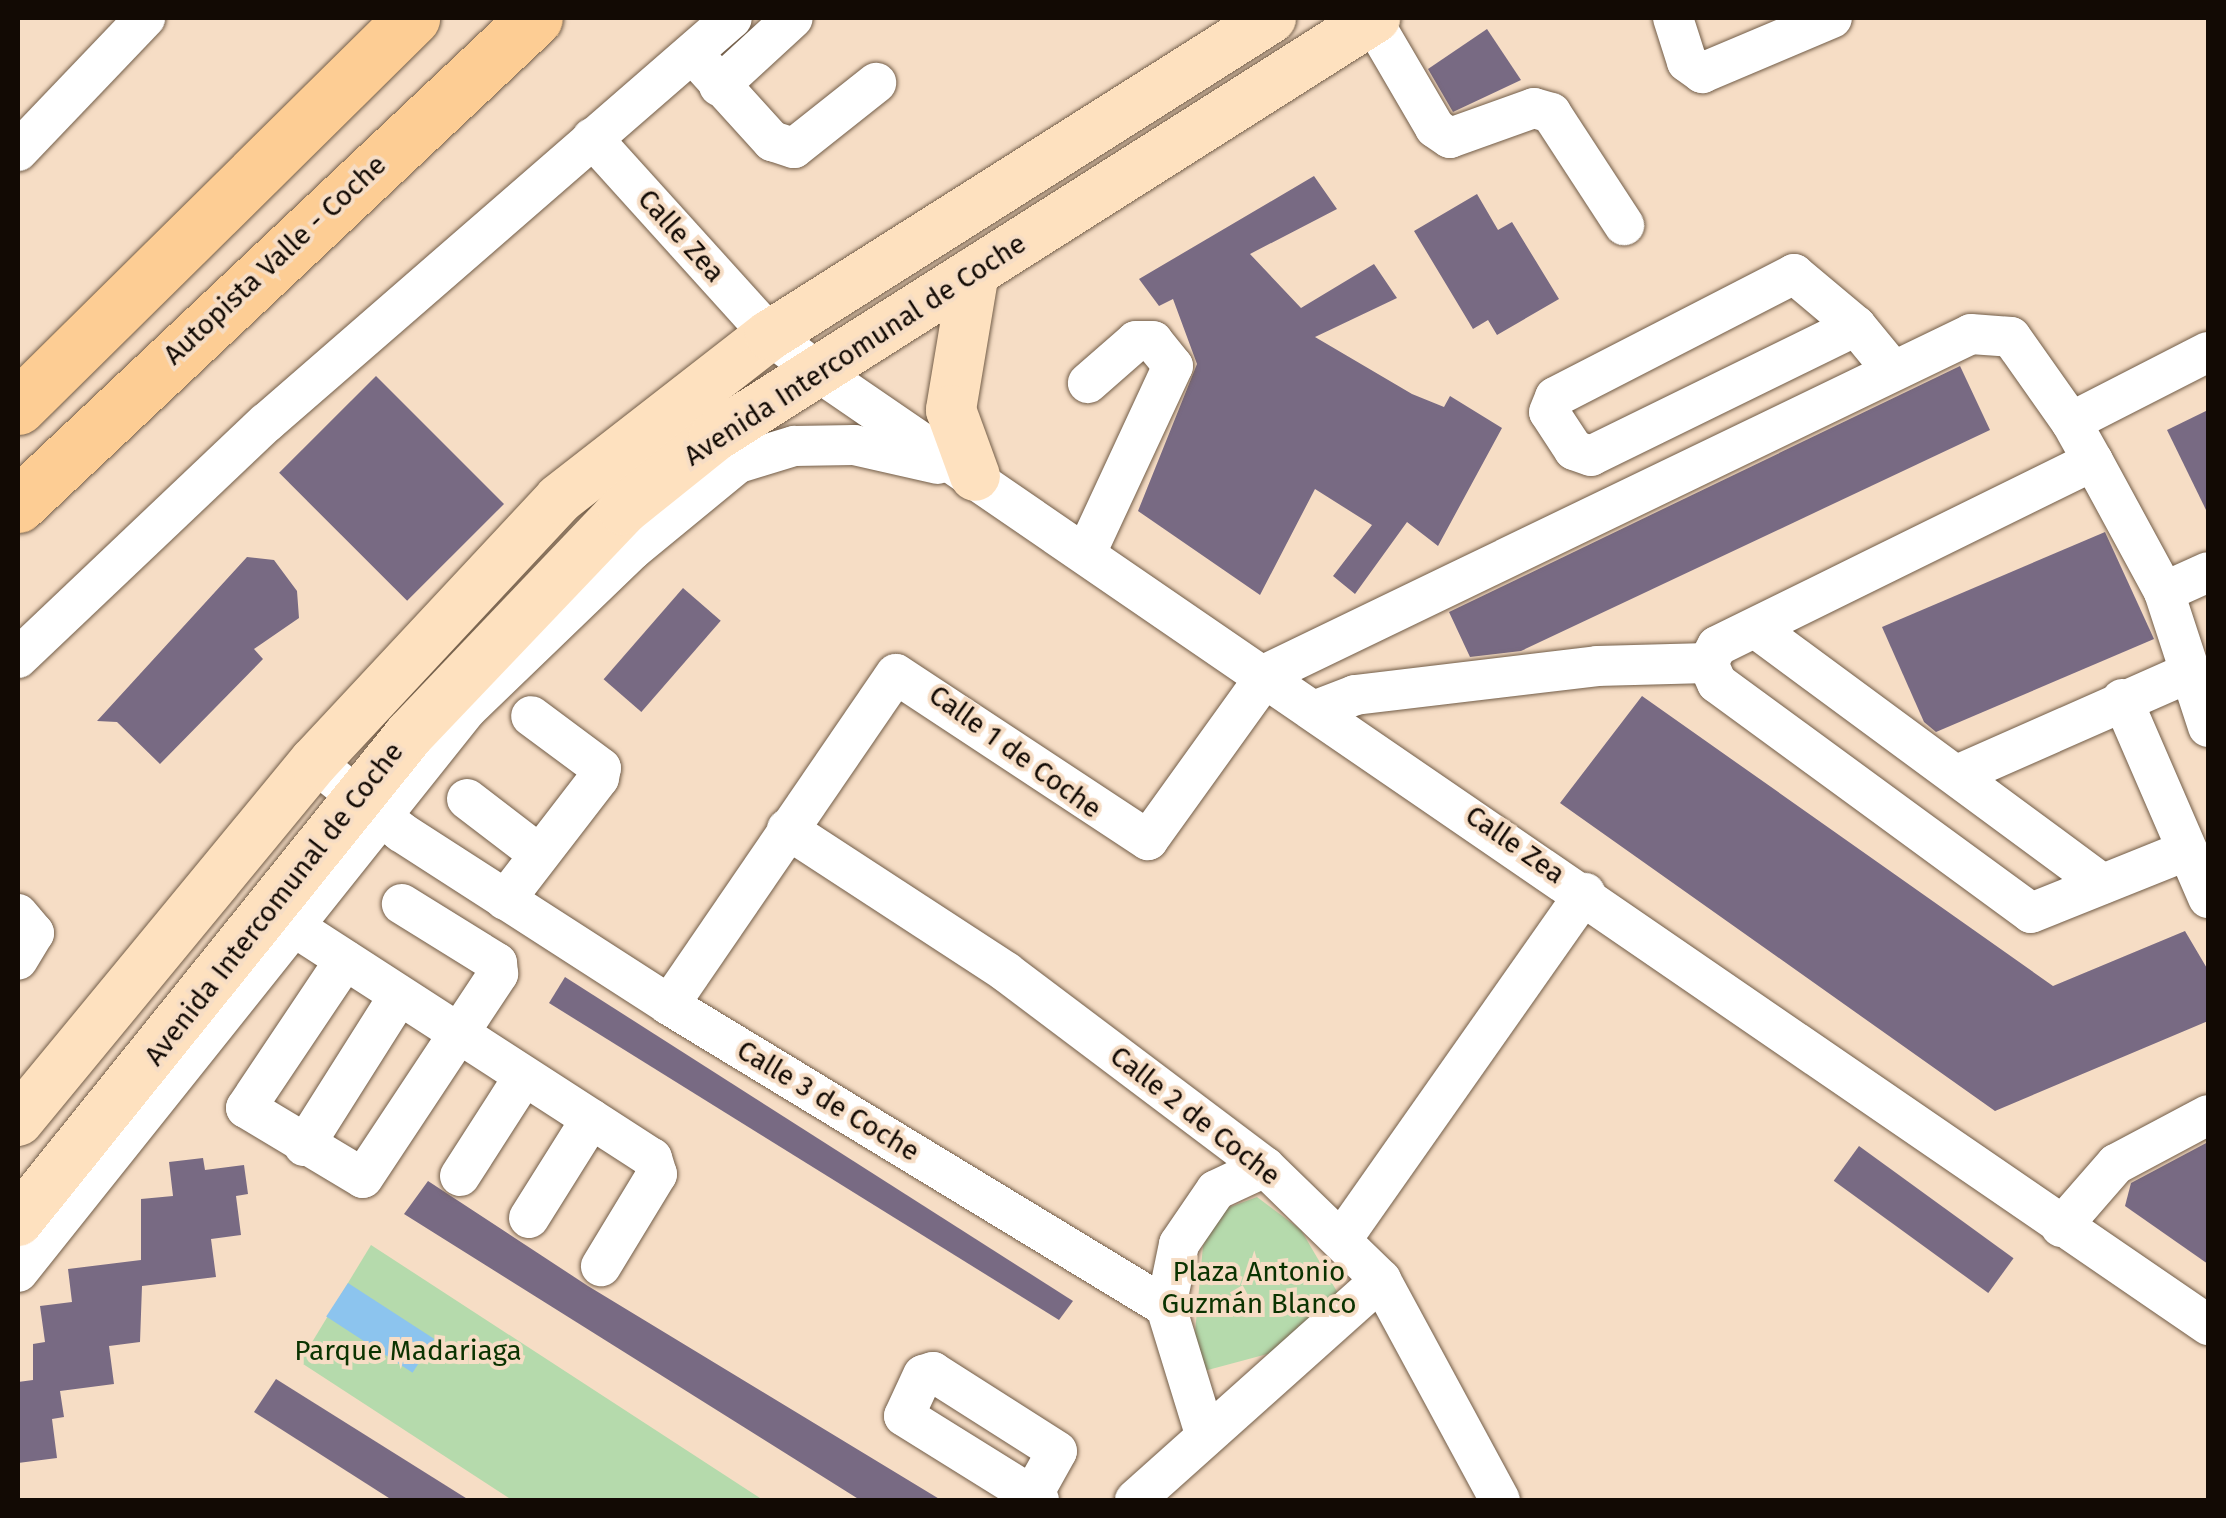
<!DOCTYPE html>
<meta charset="utf-8">
<style>
body{margin:0}
#map{position:relative;width:2226px;height:1518px;overflow:hidden;background:#f6ddc5;font-family:"Fira Sans",sans-serif}
div>[style]{position:absolute}
.green>*{inset:0;background:#b5daac}
.water>*{inset:0;background:#8cc4ee;transform-origin:0 0}
.building>*{inset:0;background:#786a83;transform-origin:0 0}
.roads{filter:drop-shadow(0 0 2px #725d48) drop-shadow(0 0 2px #725d48)}
.minor>*{height:40px;margin:-20px;padding:0 20px;transform-origin:20px;border-radius:20px;background:#fff}
.major>*{height:50px;margin:-25px;padding:0 25px;transform-origin:25px;border-radius:25px;background:#fee1bf}
.highway>*{height:55px;margin:-27.5px;padding:0 27.5px;transform-origin:27.5px;border-radius:27.5px;background:#fdcd94}
span{translate:-50% -50%;white-space:nowrap;text-align:center;line-height:1.15;-webkit-text-stroke:8px #f6ddc5;paint-order:stroke}
.street-label{font-size:28px;color:#120a04}
.park-label{font-size:28px;color:#0a3300}
.frame{position:absolute;inset:0;border:20px solid #120a04;pointer-events:none}
</style>
<div id="map">
<div class="green">
<div style="clip-path:polygon(1257px 1197px,1301px 1230px,1339px 1295px,1290px 1348px,1204px 1371px,1193px 1354px,1203px 1246px,1222px 1210px)"></div>
<div style="clip-path:polygon(371px 1245px,763px 1500px,512px 1500px,300px 1362px)"></div>
</div>
<div class="water">
<div style="left:348px;top:1283px;width:103px;height:40px;rotate:33deg"></div>
</div>
<div class="building">
<div style="clip-path:polygon(1487px 29px,1521px 80px,1453px 112px,1428px 69px)"></div>
<div style="clip-path:polygon(1314px 176px,1337px 209px,1250px 254px,1301px 308px,1374px 264px,1397px 298px,1315px 337px,1412px 394px,1444px 407px,1450px 396px,1502px 428px,1438px 546px,1407px 522px,1355px 594px,1333px 576px,1372px 525px,1315px 489px,1260px 595px,1138px 511px,1197px 364px,1173px 299px,1159px 306px,1139px 279px)"></div>
<div style="clip-path:polygon(1477px 194px,1498px 230px,1512px 222px,1559px 299px,1497px 335px,1488px 320px,1473px 329px,1414px 231px)"></div>
<div style="clip-path:polygon(1960px 366px,1990px 430px,1521px 651px,1470px 657px,1449px 612px)"></div>
<div style="left:376px;top:376px;width:181px;height:137px;rotate:45deg"></div>
<div style="clip-path:polygon(2208px 410px,2208px 514px,2167px 430px)"></div>
<div style="clip-path:polygon(2105px 532px,2154px 639px,1936px 732px,1924px 722px,1882px 627px)"></div>
<div style="clip-path:polygon(247px 557px,274px 560px,297px 591px,299px 618px,254px 649px,263px 659px,160px 764px,117px 722px,97px 721px)"></div>
<div style="left:683px;top:588px;width:50px;height:121px;rotate:41deg"></div>
<div style="clip-path:polygon(1642px 696px,2053px 986px,2185px 931px,2208px 970px,2208px 1021px,1995px 1111px,1560px 803px)"></div>
<div style="clip-path:polygon(565px 977px,1073px 1301px,1059px 1320px,549px 1003px)"></div>
<div style="clip-path:polygon(2208px 1142px,2208px 1264px,2125px 1206px,2131px 1183px)"></div>
<div style="left:1859px;top:1146px;width:191px;height:43px;rotate:36deg"></div>
<div style="clip-path:polygon(203px 1158px,205px 1170px,244px 1165px,248px 1194px,236px 1196px,241px 1235px,211px 1239px,216px 1277px,142px 1286px,140px 1342px,109px 1346px,114px 1384px,60px 1391px,64px 1417px,52px 1419px,57px 1458px,18px 1463px,18px 1382px,33px 1380px,33px 1344px,45px 1342px,40px 1306px,72px 1302px,68px 1269px,141px 1260px,141px 1199px,173px 1196px,169px 1162px)"></div>
<div style="clip-path:polygon(428px 1181px,588px 1286px,941px 1500px,860px 1500px,404px 1214px)"></div>
<div style="clip-path:polygon(276px 1379px,469px 1500px,392px 1500px,254px 1412px)"></div>
</div>
<div class="roads">
<div class="minor">
<div style="left:1673px;top:18px;width:46px;rotate:72.3deg"></div>
<div style="left:1687px;top:62px;width:19px;rotate:36deg"></div>
<div style="left:1702px;top:73px;width:141px;rotate:-22.9deg"></div>
<div style="left:1372px;top:20px;width:125px;rotate:59.7deg"></div>
<div style="left:1435px;top:128px;width:18px;rotate:34deg"></div>
<div style="left:1450px;top:138px;width:89px;rotate:-19.7deg"></div>
<div style="left:1534px;top:108px;width:18px;rotate:16deg"></div>
<div style="left:1551px;top:113px;width:134px;rotate:56.9deg"></div>
<div style="left:693px;top:54px;width:118px;rotate:47.8deg"></div>
<div style="left:772px;top:141px;width:23px;rotate:18deg"></div>
<div style="left:794px;top:148px;width:105px;rotate:-38.4deg"></div>
<div style="left:719px;top:86px;width:100px;rotate:-42.6deg"></div>
<div style="left:592px;top:138px;width:266px;rotate:47.9deg"></div>
<div style="left:770px;top:335px;width:59px;rotate:37.5deg"></div>
<div style="left:817px;top:371px;width:1687px;rotate:34.44deg"></div>
<div style="left:18px;top:151px;width:184px;rotate:-46.3deg"></div>
<div style="left:1856px;top:326px;width:295px;rotate:153.9deg"></div>
<div style="left:1591px;top:456px;width:18px;rotate:-161deg"></div>
<div style="left:1574px;top:450px;width:45px;rotate:-123.3deg"></div>
<div style="left:1549px;top:412px;width:16px;rotate:-68deg"></div>
<div style="left:1555px;top:397px;width:269px;rotate:-27.2deg"></div>
<div style="left:1794px;top:274px;width:81px;rotate:40deg"></div>
<div style="left:1856px;top:326px;width:58px;rotate:50.6deg"></div>
<div style="left:2093px;top:461px;width:149px;rotate:61.5deg"></div>
<div style="left:2164px;top:592px;width:142px;rotate:71.9deg"></div>
<div style="left:1087px;top:551px;width:204px;rotate:-65.1deg"></div>
<div style="left:1173px;top:366px;width:32px;rotate:-129deg"></div>
<div style="left:1153px;top:341px;width:17px;rotate:180deg"></div>
<div style="left:1136px;top:341px;width:64px;rotate:138.8deg"></div>
<div style="left:2164px;top:592px;width:48px;rotate:-24.4deg"></div>
<div style="left:1758px;top:630px;width:428px;rotate:36.4deg"></div>
<div style="left:18px;top:658px;width:342px;rotate:-43.5deg"></div>
<div style="left:266px;top:423px;width:617px;rotate:-40.99deg"></div>
<div style="left:1708px;top:663px;width:22px;rotate:66deg"></div>
<div style="left:1717px;top:683px;width:389px;rotate:36.2deg"></div>
<div style="left:2031px;top:913px;width:166px;rotate:-21.9deg"></div>
<div style="left:2122px;top:699px;width:217px;rotate:66.6deg"></div>
<div style="left:1319px;top:709px;width:39px;rotate:-21deg"></div>
<div style="left:1355px;top:695px;width:244px;rotate:-6.8deg"></div>
<div style="left:1597px;top:666px;width:111px;rotate:-1.5deg"></div>
<div style="left:1708px;top:663px;width:19px;rotate:-62deg"></div>
<div style="left:1717px;top:646px;width:419px;rotate:-26.2deg"></div>
<div style="left:2093px;top:461px;width:45px;rotate:-119.4deg"></div>
<div style="left:2071px;top:422px;width:154px;rotate:-27.1deg"></div>
<div style="left:314px;top:762px;width:112px;rotate:38.8deg"></div>
<div style="left:401px;top:832px;width:319px;rotate:32.8deg"></div>
<div style="left:669px;top:1005px;width:582px;rotate:31.28deg"></div>
<div style="left:1166px;top:1307px;width:133px;rotate:72.9deg"></div>
<div style="left:1957px;top:775px;width:253px;rotate:-23.8deg"></div>
<div style="left:467px;top:799px;width:91px;rotate:37.4deg"></div>
<div style="left:787px;top:829px;width:262px;rotate:33.1deg"></div>
<div style="left:1006px;top:972px;width:324px;rotate:37deg"></div>
<div style="left:1265px;top:1167px;width:162px;rotate:44.2deg"></div>
<div style="left:1381px;top:1280px;width:250px;rotate:61.6deg"></div>
<div style="left:505px;top:900px;width:154px;rotate:-52.4deg"></div>
<div style="left:599px;top:778px;width:10px;rotate:-79deg"></div>
<div style="left:601px;top:768px;width:87px;rotate:-143.4deg"></div>
<div style="left:18px;top:914px;width:25px;rotate:50deg"></div>
<div style="left:34px;top:933px;width:31px;rotate:121deg"></div>
<div style="left:296px;top:928px;width:424px;rotate:32.9deg"></div>
<div style="left:652px;top:1158px;width:17px;rotate:73deg"></div>
<div style="left:657px;top:1174px;width:108px;rotate:121.3deg"></div>
<div style="left:345px;top:960px;width:178px;rotate:123.8deg"></div>
<div style="left:246px;top:1108px;width:136px;rotate:30.9deg"></div>
<div style="left:363px;top:1178px;width:245px;rotate:-56.5deg"></div>
<div style="left:498px;top:974px;width:11px;rotate:-95deg"></div>
<div style="left:497px;top:963px;width:112px;rotate:-148.2deg"></div>
<div style="left:669px;top:1005px;width:401px;rotate:-55.6deg"></div>
<div style="left:896px;top:674px;width:302px;rotate:33.4deg"></div>
<div style="left:1148px;top:840px;width:206px;rotate:-54.3deg"></div>
<div style="left:1268px;top:673px;width:780px;rotate:-25.74deg"></div>
<div style="left:1971px;top:334px;width:40px;rotate:4.3deg"></div>
<div style="left:2011px;top:337px;width:104px;rotate:54.8deg"></div>
<div style="left:304px;top:1146px;width:178px;rotate:-57.7deg"></div>
<div style="left:460px;top:1176px;width:117px;rotate:-57.3deg"></div>
<div style="left:529px;top:1218px;width:117px;rotate:-57.9deg"></div>
<div style="left:2061px;top:1227px;width:84px;rotate:-48.9deg"></div>
<div style="left:2116px;top:1164px;width:104px;rotate:-28deg"></div>
<div style="left:1342px;top:1239px;width:423px;rotate:-54.9deg"></div>
<div style="left:18px;top:1272px;width:720px;rotate:-51.43deg"></div>
<div style="left:467px;top:709px;width:229px;rotate:-43.9deg"></div>
<div style="left:632px;top:550px;width:137px;rotate:-39.4deg"></div>
<div style="left:738px;top:463px;width:59px;rotate:-16.9deg"></div>
<div style="left:794px;top:446px;width:60px;rotate:-1deg"></div>
<div style="left:854px;top:445px;width:86px;rotate:12.7deg"></div>
<div style="left:1166px;top:1307px;width:64px;rotate:-78.3deg"></div>
<div style="left:1179px;top:1244px;width:65px;rotate:-55.6deg"></div>
<div style="left:1216px;top:1190px;width:54px;rotate:-25.1deg"></div>
<div style="left:1032px;top:1496px;width:51px;rotate:-60.9deg"></div>
<div style="left:1057px;top:1451px;width:147px;rotate:-147.5deg"></div>
<div style="left:933px;top:1372px;width:10px;rotate:163deg"></div>
<div style="left:923px;top:1375px;width:45px;rotate:114.9deg"></div>
<div style="left:904px;top:1416px;width:159px;rotate:31.9deg"></div>
<div style="left:1135px;top:1500px;width:330px;rotate:-41.8deg"></div>
</div>
<div class="major">
<div style="left:974px;top:272px;width:140px;rotate:99.5deg"></div>
<div style="left:951px;top:410px;width:70px;rotate:70deg"></div>
<div style="left:18px;top:1121px;width:465px;rotate:-50.5deg"></div>
<div style="left:314px;top:762px;width:359px;rotate:-47deg"></div>
<div style="left:559px;top:499px;width:267px;rotate:-37.9deg"></div>
<div style="left:770px;top:335px;width:593px;rotate:-32.32deg"></div>
<div style="left:18px;top:1221px;width:624px;rotate:-51.18deg"></div>
<div style="left:409px;top:735px;width:311px;rotate:-46.4deg"></div>
<div style="left:623px;top:510px;width:117px;rotate:-38.7deg"></div>
<div style="left:714px;top:437px;width:783px;rotate:-32.37deg"></div>
</div>
<div class="highway">
<div style="left:18px;top:407px;width:554px;rotate:-44.63deg"></div>
<div style="left:18px;top:505px;width:710px;rotate:-43.29deg"></div>
</div>
</div>
<div class="street-label">
<span style="left:681px;top:236px;rotate:48deg">Calle Zea</span>
<span style="left:275px;top:260px;rotate:-43deg">Autopista Valle - Coche</span>
<span style="left:855px;top:350px;rotate:-33deg">Avenida Intercomunal de Coche</span>
<span style="left:1015px;top:752px;rotate:36deg">Calle 1 de Coche</span>
<span style="left:1515px;top:845px;rotate:35deg">Calle Zea</span>
<span style="left:274px;top:904px;rotate:-52deg">Avenida Intercomunal de Coche</span>
<span style="left:828px;top:1101px;rotate:31deg">Calle 3 de Coche</span>
<span style="left:1195px;top:1116px;rotate:38deg">Calle 2 de Coche</span>
</div>
<div class="park-label">
<span style="left:1259px;top:1288px">Plaza Antonio<br>Guzmán Blanco</span>
<span style="left:408px;top:1351px">Parque Madariaga</span>
</div>
<div class="frame"></div>
</div>
